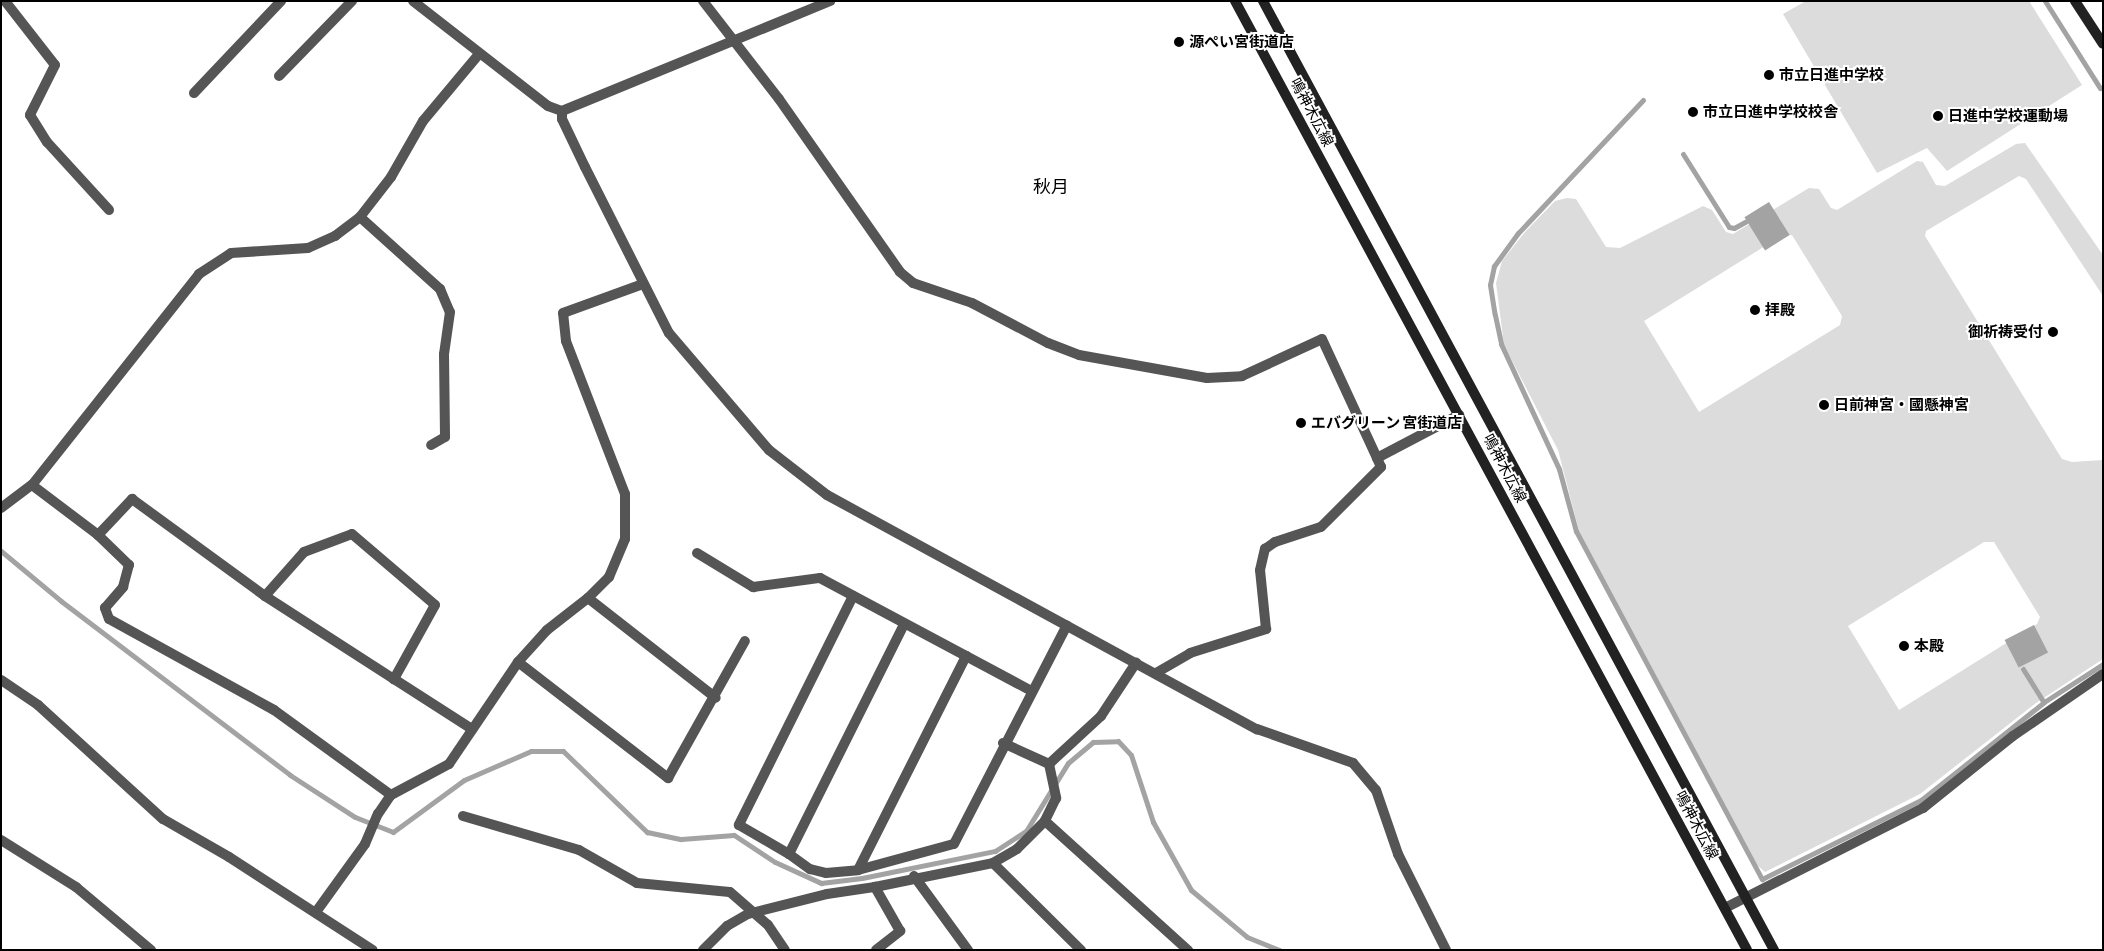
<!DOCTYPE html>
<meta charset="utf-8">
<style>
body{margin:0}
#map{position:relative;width:2104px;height:951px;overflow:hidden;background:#fff;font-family:"Asap Condensed","Noto Sans JP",sans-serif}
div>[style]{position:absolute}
.green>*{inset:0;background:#dcdcdc}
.water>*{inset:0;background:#a3a3a3;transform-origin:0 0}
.stream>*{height:5px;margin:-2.5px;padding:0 2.5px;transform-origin:2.5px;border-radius:2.5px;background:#a3a3a3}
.minor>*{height:10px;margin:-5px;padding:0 5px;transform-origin:5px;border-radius:5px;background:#555}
.secondary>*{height:10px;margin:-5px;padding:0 5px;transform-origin:5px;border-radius:5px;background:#222}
.dots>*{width:14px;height:14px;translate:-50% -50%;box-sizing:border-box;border:2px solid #fff;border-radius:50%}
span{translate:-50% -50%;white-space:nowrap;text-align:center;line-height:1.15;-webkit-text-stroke:4px #fff;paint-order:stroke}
.poi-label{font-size:15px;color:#000;font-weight:700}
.left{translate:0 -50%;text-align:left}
.right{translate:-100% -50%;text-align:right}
.street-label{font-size:15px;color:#000}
.quarter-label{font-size:18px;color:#000}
.frame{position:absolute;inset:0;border:2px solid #000;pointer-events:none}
</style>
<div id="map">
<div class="green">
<div style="clip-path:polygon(1806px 1px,2029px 1px,2082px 85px,1947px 171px,1927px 148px,1877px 173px,1783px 14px)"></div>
<div style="clip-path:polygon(evenodd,2025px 143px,2103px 255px,2103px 296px,2026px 179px,2019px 176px,1926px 231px,1925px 236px,2062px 459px,2072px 462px,2103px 460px,2103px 659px,2036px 703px,1920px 794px,1765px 872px,1757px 865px,1579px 531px,1558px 450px,1504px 345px,1496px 283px,1502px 261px,1525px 232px,1555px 201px,1567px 198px,1576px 199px,1606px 247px,1620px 248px,1703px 206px,1712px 210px,1726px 232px,1733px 234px,1809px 188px,1819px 189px,1831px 208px,1837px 210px,1917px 161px,1923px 162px,1936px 185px,1945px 186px,2016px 144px,2025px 143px,1783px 235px,1792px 235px,1842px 316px,1840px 325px,1699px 412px,1644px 321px,1783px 235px,2025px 143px,1984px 542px,1994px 542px,2040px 617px,2037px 624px,1899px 710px,1848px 626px,1984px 542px)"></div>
</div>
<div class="water">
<div style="left:1769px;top:202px;width:39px;height:29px;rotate:58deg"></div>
<div style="left:2034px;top:625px;width:31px;height:33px;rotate:63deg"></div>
</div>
<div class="stream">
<div style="left:2045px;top:1px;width:103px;rotate:57.7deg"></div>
<div style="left:1643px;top:100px;width:183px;rotate:133.2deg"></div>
<div style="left:1518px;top:233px;width:41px;rotate:126deg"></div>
<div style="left:1494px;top:266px;width:19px;rotate:102deg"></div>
<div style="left:1490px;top:285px;width:30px;rotate:81deg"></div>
<div style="left:1495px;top:315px;width:30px;rotate:78deg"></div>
<div style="left:1501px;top:344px;width:138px;rotate:65.1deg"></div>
<div style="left:1559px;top:469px;width:64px;rotate:74.7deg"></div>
<div style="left:1576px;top:531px;width:395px;rotate:61.9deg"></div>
<div style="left:1762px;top:879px;width:178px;rotate:-26.4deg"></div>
<div style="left:1921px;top:800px;width:157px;rotate:-38.5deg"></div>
<div style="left:1683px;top:154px;width:86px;rotate:57.8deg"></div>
<div style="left:1729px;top:227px;width:5px;rotate:11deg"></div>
<div style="left:1734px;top:228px;width:13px;rotate:-29deg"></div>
<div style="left:1px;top:551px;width:78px;rotate:39.8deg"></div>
<div style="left:61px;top:601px;width:288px;rotate:37.2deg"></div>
<div style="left:290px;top:775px;width:77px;rotate:32.9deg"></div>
<div style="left:355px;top:817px;width:41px;rotate:21.5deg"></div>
<div style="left:393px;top:832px;width:88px;rotate:-36.2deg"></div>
<div style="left:464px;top:780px;width:73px;rotate:-23.4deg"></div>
<div style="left:531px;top:751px;width:32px"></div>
<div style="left:563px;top:751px;width:117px;rotate:44deg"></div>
<div style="left:647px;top:832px;width:35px;rotate:12deg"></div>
<div style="left:681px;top:839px;width:53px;rotate:-4.3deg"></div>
<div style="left:734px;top:835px;width:49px;rotate:33.4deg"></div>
<div style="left:775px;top:862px;width:51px;rotate:24.5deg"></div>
<div style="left:821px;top:883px;width:41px;rotate:-7deg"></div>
<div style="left:862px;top:878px;width:136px;rotate:-11.5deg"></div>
<div style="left:995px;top:851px;width:37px;rotate:-33deg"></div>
<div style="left:1026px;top:831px;width:80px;rotate:-58.3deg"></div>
<div style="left:1068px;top:763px;width:33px;rotate:-40deg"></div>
<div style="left:1093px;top:742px;width:25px;rotate:-2deg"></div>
<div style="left:1118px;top:741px;width:19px;rotate:47deg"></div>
<div style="left:1131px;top:755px;width:71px;rotate:71.8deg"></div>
<div style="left:1153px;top:822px;width:78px;rotate:60.8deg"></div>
<div style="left:1191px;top:890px;width:73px;rotate:40deg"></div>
<div style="left:1247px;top:937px;width:35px;rotate:22deg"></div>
<div style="left:2023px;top:669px;width:39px;rotate:58deg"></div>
<div style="left:2044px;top:702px;width:70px;rotate:-32.8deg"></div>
</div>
<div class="minor">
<div style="left:5px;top:1px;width:81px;rotate:52deg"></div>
<div style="left:55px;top:65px;width:56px;rotate:116.6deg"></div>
<div style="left:30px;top:115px;width:32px;rotate:58deg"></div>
<div style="left:47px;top:142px;width:92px;rotate:47.6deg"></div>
<div style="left:413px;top:1px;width:171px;rotate:37.9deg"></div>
<div style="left:548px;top:106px;width:15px;rotate:20deg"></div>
<div style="left:562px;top:111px;width:8px;rotate:90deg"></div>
<div style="left:562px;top:119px;width:53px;rotate:64.4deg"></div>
<div style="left:585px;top:167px;width:186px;rotate:63.2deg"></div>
<div style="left:669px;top:333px;width:154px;rotate:49.5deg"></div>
<div style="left:769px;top:450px;width:73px;rotate:37.8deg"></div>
<div style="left:827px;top:495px;width:490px;rotate:28.6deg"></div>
<div style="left:1257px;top:729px;width:102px;rotate:19.5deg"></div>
<div style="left:1353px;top:763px;width:35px;rotate:50deg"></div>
<div style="left:1376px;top:790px;width:68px;rotate:71deg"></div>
<div style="left:1398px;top:854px;width:107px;rotate:63.4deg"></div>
<div style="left:703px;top:1px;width:124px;rotate:52.2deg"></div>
<div style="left:779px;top:99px;width:211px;rotate:55deg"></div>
<div style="left:900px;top:272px;width:17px;rotate:40deg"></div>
<div style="left:913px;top:283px;width:62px;rotate:18.7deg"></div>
<div style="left:972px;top:303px;width:86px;rotate:27.8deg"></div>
<div style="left:1048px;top:343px;width:33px;rotate:21deg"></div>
<div style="left:1079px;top:355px;width:130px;rotate:10.2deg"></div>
<div style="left:1207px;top:378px;width:35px;rotate:-3deg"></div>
<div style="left:1242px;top:376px;width:88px;rotate:-24.8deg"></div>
<div style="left:1322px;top:339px;width:131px;rotate:65.2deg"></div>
<div style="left:1377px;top:458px;width:93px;rotate:-27.7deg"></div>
<div style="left:279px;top:76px;width:105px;rotate:-45.8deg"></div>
<div style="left:194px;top:93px;width:127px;rotate:-46.6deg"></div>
<div style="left:562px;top:111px;width:290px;rotate:-22.3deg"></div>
<div style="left:360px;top:217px;width:108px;rotate:42deg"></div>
<div style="left:440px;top:289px;width:25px;rotate:67deg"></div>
<div style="left:450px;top:312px;width:42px;rotate:98.1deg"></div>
<div style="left:444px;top:354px;width:83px;rotate:89.3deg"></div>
<div style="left:445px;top:437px;width:16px;rotate:150deg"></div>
<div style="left:32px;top:485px;width:83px;rotate:37.1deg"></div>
<div style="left:1px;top:508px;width:39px;rotate:-37deg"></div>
<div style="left:32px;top:485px;width:269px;rotate:-51.6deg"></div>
<div style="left:199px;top:274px;width:38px;rotate:-33deg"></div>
<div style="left:231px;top:253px;width:77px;rotate:-3.7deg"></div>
<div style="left:308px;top:248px;width:30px;rotate:-24deg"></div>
<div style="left:335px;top:236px;width:31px;rotate:-37deg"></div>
<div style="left:360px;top:217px;width:51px;rotate:-52.2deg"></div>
<div style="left:391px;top:177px;width:64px;rotate:-60.3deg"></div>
<div style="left:423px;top:121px;width:87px;rotate:-50.1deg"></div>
<div style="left:697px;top:553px;width:66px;rotate:31.3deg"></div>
<div style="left:753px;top:587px;width:68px;rotate:-7.7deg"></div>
<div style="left:820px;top:578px;width:240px;rotate:28.1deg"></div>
<div style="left:265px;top:596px;width:59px;rotate:-48.4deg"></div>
<div style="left:304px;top:552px;width:51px;rotate:-20.6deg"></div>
<div style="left:352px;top:534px;width:109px;rotate:40.5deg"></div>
<div style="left:435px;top:605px;width:85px;rotate:119deg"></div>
<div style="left:394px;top:679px;width:93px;rotate:32.7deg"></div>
<div style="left:853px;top:596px;width:256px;rotate:116.5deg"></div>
<div style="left:739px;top:825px;width:58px;rotate:30.1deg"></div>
<div style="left:789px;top:854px;width:257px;rotate:-63.4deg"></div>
<div style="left:588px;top:598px;width:162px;rotate:38deg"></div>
<div style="left:518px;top:662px;width:190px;rotate:37.7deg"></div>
<div style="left:668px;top:778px;width:157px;rotate:-60.7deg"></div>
<div style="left:1156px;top:673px;width:39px;rotate:-30deg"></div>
<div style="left:1190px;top:653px;width:80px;rotate:-17.5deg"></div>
<div style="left:1266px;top:629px;width:59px;rotate:-95.8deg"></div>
<div style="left:1260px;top:570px;width:22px;rotate:-77deg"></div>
<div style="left:1265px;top:549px;width:12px;rotate:-35deg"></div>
<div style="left:1275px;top:542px;width:48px;rotate:-18.1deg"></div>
<div style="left:1321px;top:527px;width:85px;rotate:-45deg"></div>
<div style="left:1381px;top:467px;width:10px;rotate:-114deg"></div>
<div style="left:1px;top:680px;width:45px;rotate:34deg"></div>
<div style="left:38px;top:705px;width:169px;rotate:42.4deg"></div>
<div style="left:163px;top:819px;width:76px;rotate:29.9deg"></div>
<div style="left:229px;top:857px;width:171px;rotate:32.9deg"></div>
<div style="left:1003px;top:743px;width:51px;rotate:24.5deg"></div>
<div style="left:1049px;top:764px;width:35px;rotate:78deg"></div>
<div style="left:1056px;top:798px;width:25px;rotate:116deg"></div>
<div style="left:1045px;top:821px;width:193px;rotate:42.1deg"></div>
<div style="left:1049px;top:764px;width:71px;rotate:-42.7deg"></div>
<div style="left:1101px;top:716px;width:64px;rotate:-56.6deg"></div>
<div style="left:391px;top:795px;width:145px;rotate:-144deg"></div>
<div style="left:274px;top:710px;width:188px;rotate:-151.1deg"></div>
<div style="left:109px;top:619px;width:12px;rotate:-110deg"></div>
<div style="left:105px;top:608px;width:28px;rotate:-49deg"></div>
<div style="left:123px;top:587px;width:23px;rotate:-75deg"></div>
<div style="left:129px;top:565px;width:43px;rotate:-135.9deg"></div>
<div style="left:98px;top:535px;width:50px;rotate:-46.6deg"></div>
<div style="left:132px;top:499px;width:165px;rotate:36.1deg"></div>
<div style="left:265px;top:596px;width:153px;rotate:32.8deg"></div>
<div style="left:463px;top:816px;width:121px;rotate:16.3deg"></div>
<div style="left:579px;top:850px;width:67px;rotate:29.6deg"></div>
<div style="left:637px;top:883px;width:93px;rotate:5.5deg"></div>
<div style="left:730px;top:892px;width:50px;rotate:41deg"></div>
<div style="left:768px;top:925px;width:30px;rotate:56deg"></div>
<div style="left:1045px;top:821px;width:40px;rotate:135deg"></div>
<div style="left:1017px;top:849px;width:28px;rotate:150deg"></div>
<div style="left:993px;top:863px;width:124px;rotate:44.7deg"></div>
<div style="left:1px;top:840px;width:89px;rotate:32.1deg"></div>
<div style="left:76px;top:887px;width:98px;rotate:40deg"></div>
<div style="left:789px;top:854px;width:26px;rotate:36deg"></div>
<div style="left:810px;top:869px;width:16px;rotate:14deg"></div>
<div style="left:826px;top:873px;width:32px;rotate:-5deg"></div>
<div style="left:858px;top:870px;width:99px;rotate:-15.2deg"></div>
<div style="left:954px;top:844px;width:246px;rotate:-62.7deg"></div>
<div style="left:858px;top:870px;width:240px;rotate:-63.2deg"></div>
<div style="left:914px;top:876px;width:92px;rotate:53.9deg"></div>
<div style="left:1725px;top:908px;width:222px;rotate:-26.8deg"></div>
<div style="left:1923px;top:808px;width:115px;rotate:-38.7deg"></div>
<div style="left:2013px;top:736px;width:109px;rotate:-34.6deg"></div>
<div style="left:316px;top:912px;width:84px;rotate:-54.2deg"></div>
<div style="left:365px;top:844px;width:33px;rotate:-67deg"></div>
<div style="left:378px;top:814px;width:23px;rotate:-56deg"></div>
<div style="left:391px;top:795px;width:66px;rotate:-28.1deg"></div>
<div style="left:449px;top:764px;width:123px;rotate:-55.9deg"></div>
<div style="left:518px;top:662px;width:43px;rotate:-47.8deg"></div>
<div style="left:547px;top:630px;width:52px;rotate:-38deg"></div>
<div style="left:588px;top:598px;width:30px;rotate:-45deg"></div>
<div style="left:609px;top:577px;width:41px;rotate:-67.2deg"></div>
<div style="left:625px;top:539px;width:45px;rotate:-90deg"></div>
<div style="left:625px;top:494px;width:164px;rotate:-111.1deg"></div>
<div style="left:566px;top:341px;width:28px;rotate:-96deg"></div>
<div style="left:563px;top:313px;width:85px;rotate:-19.9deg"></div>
<div style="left:703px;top:950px;width:34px;rotate:-45deg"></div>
<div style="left:727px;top:926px;width:24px;rotate:-30deg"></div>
<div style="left:748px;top:914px;width:81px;rotate:-14.2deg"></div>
<div style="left:827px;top:894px;width:49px;rotate:-8.3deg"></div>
<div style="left:876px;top:950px;width:31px;rotate:-38deg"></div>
<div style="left:900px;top:931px;width:51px;rotate:-119.6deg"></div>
<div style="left:875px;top:887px;width:120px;rotate:-11.5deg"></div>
</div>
<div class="secondary">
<div style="left:1235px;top:1px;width:1078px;rotate:61.65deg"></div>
<div style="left:1263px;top:1px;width:1078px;rotate:61.7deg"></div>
<div style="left:2075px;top:1px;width:51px;rotate:56.9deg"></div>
</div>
<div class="dots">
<div style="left:1179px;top:42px;background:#000"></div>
<div style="left:1769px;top:75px;background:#000"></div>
<div style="left:1693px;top:112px;background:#000"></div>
<div style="left:1938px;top:116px;background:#000"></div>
<div style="left:1755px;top:310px;background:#000"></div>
<div style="left:2053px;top:332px;background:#000"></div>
<div style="left:1824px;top:405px;background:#000"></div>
<div style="left:1301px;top:423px;background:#000"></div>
<div style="left:1904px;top:646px;background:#000"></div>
</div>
<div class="poi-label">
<span class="left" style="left:1189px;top:42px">源ぺい宮街道店</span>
<span class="left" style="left:1779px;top:75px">市立日進中学校</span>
<span class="left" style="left:1703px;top:112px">市立日進中学校校舎</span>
<span class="left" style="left:1948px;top:116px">日進中学校運動場</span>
<span class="left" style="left:1765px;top:310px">拝殿</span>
<span class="right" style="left:2043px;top:332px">御祈祷受付</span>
<span class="left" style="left:1834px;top:405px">日前神宮・國懸神宮</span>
<span class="left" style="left:1311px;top:423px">エバグリーン 宮街道店</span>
<span class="left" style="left:1914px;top:646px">本殿</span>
</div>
<div class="street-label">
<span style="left:1312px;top:112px;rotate:62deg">鳴神木広線</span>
<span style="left:1505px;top:468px;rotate:62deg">鳴神木広線</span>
<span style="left:1697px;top:825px;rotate:62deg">鳴神木広線</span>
</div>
<div class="quarter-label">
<span style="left:1051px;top:187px">秋月</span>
</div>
<div class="frame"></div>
</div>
